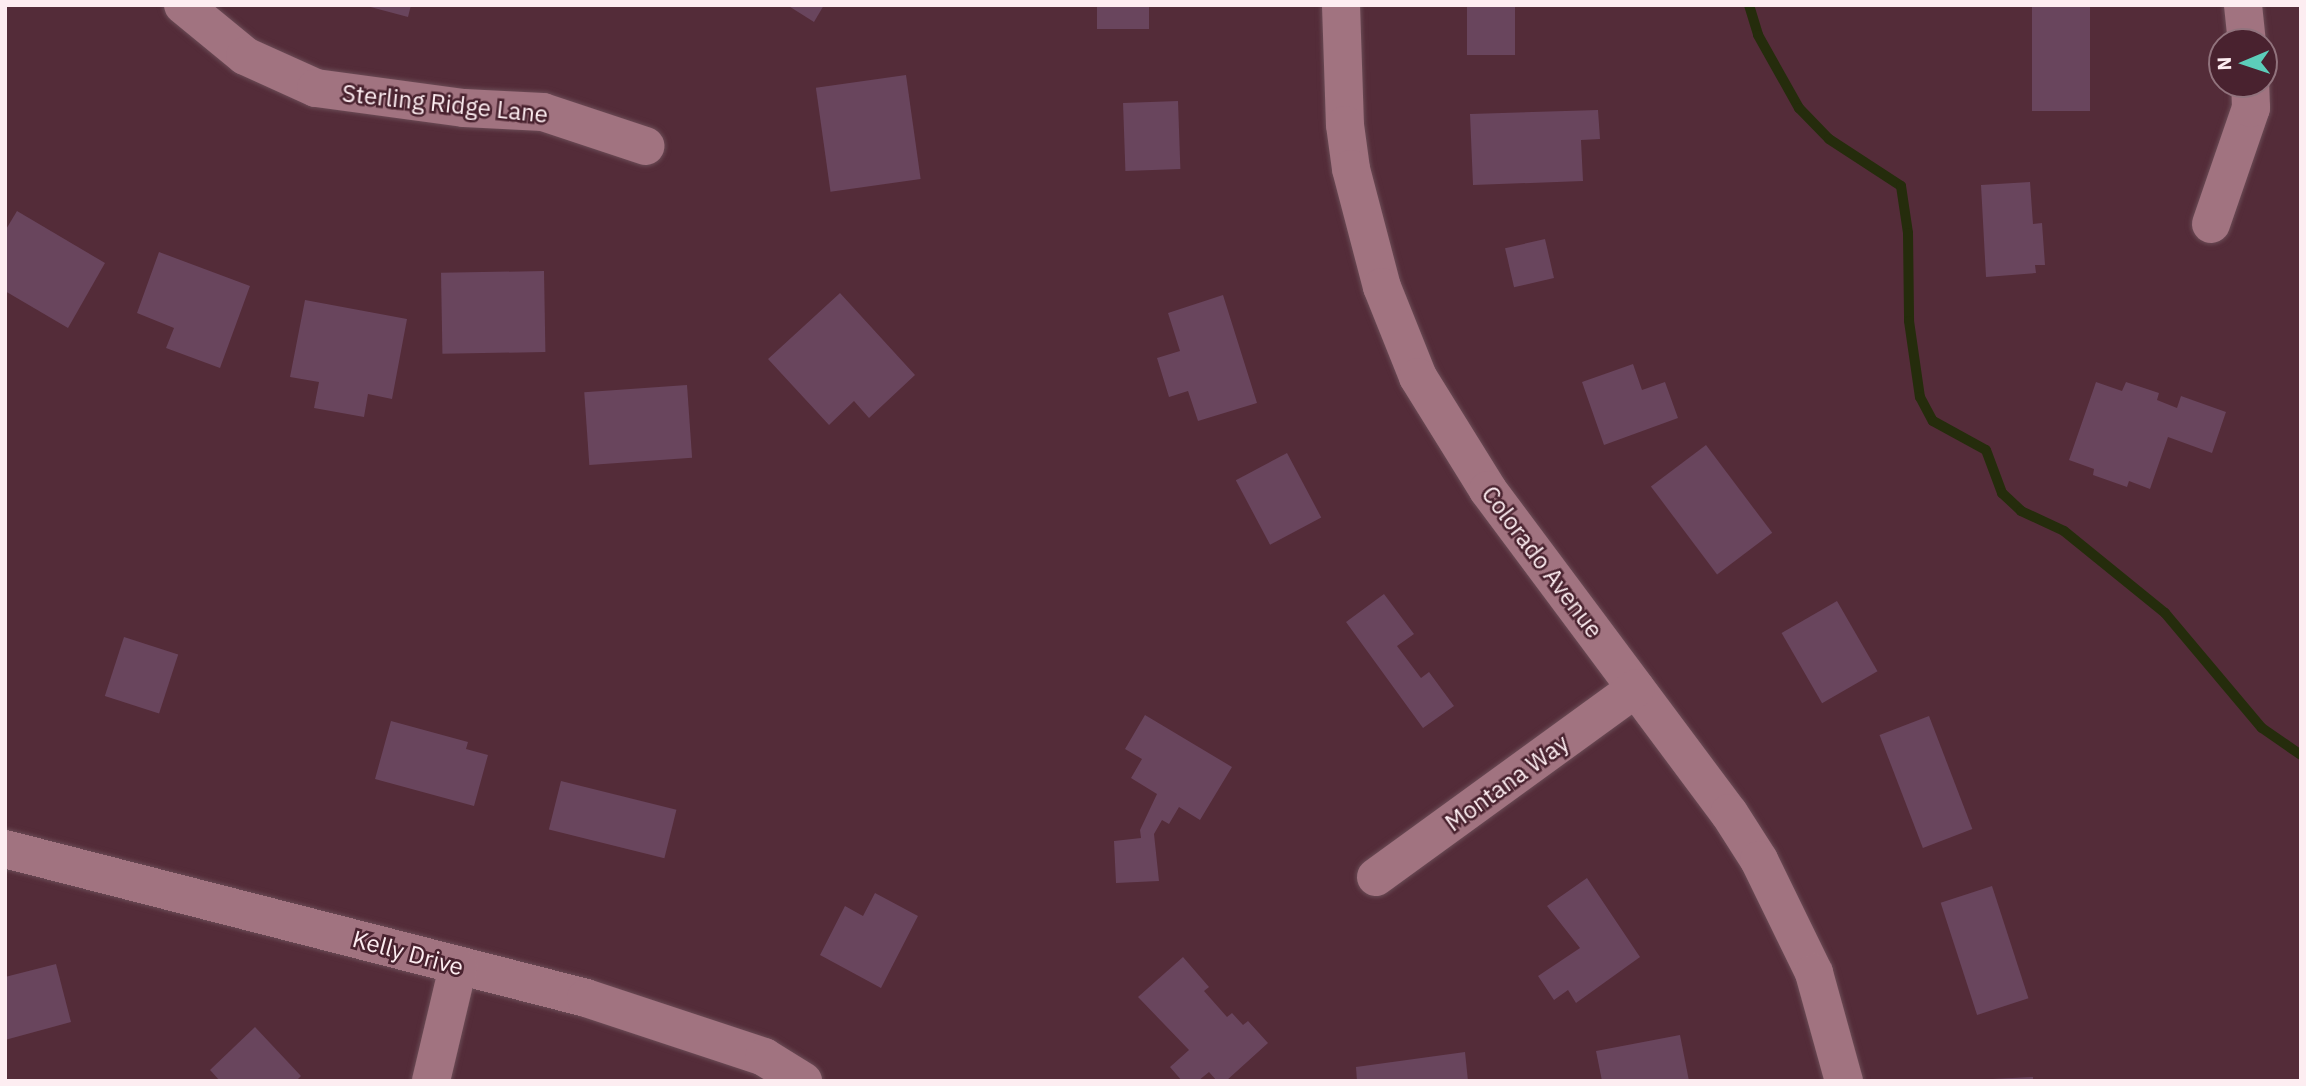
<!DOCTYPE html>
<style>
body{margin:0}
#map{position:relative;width:2306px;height:1086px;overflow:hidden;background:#542c39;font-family:"IBM Plex Sans",sans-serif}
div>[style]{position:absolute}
.stream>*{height:10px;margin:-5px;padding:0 5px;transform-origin:5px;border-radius:5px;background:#252c0c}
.building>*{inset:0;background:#69455d;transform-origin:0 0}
.roads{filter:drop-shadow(0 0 2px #6b4c56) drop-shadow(0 0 2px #6b4c56)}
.minor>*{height:38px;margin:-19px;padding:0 19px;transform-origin:19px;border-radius:19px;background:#a17380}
span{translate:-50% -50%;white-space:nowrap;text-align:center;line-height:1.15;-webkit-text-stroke:5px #49222f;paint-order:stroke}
.street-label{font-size:24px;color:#fdedf1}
.frame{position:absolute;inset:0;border:7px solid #fdedf1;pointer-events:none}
.north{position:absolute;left:2208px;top:28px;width:70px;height:70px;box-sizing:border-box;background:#49222f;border:2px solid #91737d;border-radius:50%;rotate:268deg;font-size:19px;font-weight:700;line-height:28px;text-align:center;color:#fdedf1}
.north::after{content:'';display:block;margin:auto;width:24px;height:32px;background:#5cceba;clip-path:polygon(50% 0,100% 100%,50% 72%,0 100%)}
</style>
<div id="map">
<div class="stream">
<div style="left:1749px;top:5px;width:31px;rotate:73deg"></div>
<div style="left:1758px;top:35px;width:84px;rotate:60.7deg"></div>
<div style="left:1799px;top:108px;width:43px;rotate:45.9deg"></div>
<div style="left:1829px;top:139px;width:86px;rotate:33.1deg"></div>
<div style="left:1901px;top:186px;width:48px;rotate:81.5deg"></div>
<div style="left:1908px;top:233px;width:88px;rotate:89.3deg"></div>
<div style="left:1909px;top:321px;width:77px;rotate:81.8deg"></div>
<div style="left:1920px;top:397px;width:27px;rotate:62deg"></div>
<div style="left:1933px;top:421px;width:60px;rotate:28.7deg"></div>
<div style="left:1986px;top:450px;width:46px;rotate:69.6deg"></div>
<div style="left:2002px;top:493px;width:26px;rotate:43deg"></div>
<div style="left:2021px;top:511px;width:47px;rotate:24.9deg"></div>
<div style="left:2064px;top:531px;width:130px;rotate:39.1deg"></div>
<div style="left:2165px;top:613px;width:150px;rotate:49.9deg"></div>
<div style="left:2262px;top:728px;width:47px;rotate:34.7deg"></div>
</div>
<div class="building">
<div style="clip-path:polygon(363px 5px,411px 5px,408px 17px)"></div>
<div style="clip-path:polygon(787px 5px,824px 5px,814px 22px)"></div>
<div style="left:1097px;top:5px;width:52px;height:24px"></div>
<div style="left:1467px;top:5px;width:48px;height:50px"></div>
<div style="left:2032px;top:5px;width:58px;height:106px"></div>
<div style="left:906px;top:75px;width:105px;height:91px;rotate:82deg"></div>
<div style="left:1178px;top:101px;width:68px;height:55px;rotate:88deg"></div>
<div style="clip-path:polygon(1598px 110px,1600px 139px,1581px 140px,1583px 181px,1473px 185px,1470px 114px)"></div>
<div style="clip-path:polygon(2030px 182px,2033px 224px,2042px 223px,2045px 265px,2035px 265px,2036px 273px,1986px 277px,1981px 185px)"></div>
<div style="clip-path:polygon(17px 211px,105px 263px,68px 328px,5px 291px,5px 231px)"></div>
<div style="left:1545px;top:239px;width:40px;height:41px;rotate:77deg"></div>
<div style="clip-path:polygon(159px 252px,250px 286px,220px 368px,166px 348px,174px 328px,137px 313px)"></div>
<div style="left:544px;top:271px;width:81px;height:103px;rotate:89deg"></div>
<div style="clip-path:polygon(840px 293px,915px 375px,869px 418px,854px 401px,829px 425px,768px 359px)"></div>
<div style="clip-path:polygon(1223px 295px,1257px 403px,1198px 421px,1188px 391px,1169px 397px,1157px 358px,1180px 351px,1168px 313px)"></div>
<div style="clip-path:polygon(305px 300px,407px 319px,392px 399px,368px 394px,364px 417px,314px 408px,319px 382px,290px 377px)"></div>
<div style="clip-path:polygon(1633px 364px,1642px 390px,1665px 382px,1678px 418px,1604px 445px,1582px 382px)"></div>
<div style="clip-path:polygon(2096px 382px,2122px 391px,2126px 382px,2159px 393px,2157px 400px,2177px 408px,2181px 396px,2226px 412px,2212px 453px,2168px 437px,2150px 489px,2129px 481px,2127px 487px,2093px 475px,2094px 469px,2069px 460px)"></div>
<div style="left:687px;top:385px;width:73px;height:103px;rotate:86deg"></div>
<div style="left:1706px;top:445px;width:110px;height:69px;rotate:53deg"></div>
<div style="left:1287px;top:453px;width:73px;height:58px;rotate:62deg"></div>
<div style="clip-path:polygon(1384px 594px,1414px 634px,1397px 646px,1421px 678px,1429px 672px,1454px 706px,1423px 728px,1346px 622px)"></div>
<div style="left:1837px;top:601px;width:81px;height:64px;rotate:60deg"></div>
<div style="left:124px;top:637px;width:57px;height:62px;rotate:18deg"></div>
<div style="clip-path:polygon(1145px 715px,1232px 767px,1200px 820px,1179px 807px,1169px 824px,1162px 820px,1154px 834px,1159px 881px,1116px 883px,1114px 841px,1141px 838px,1140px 830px,1157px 794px,1131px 778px,1142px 759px,1125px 749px)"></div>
<div style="left:1929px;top:716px;width:121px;height:53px;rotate:69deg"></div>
<div style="clip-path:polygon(391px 721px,468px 742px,466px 749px,488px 755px,474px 806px,375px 779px)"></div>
<div style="left:561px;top:781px;width:119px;height:50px;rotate:14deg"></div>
<div style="clip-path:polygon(1587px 878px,1640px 957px,1576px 1003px,1568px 990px,1554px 1000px,1538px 976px,1580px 948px,1547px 906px)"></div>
<div style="left:1992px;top:886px;width:118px;height:54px;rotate:72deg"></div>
<div style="clip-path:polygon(875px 893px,918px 916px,881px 988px,820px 955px,845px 906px,863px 916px)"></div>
<div style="clip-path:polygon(1183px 957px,1209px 987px,1204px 991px,1227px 1017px,1232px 1013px,1243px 1025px,1248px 1021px,1268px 1043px,1226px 1081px,1217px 1081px,1209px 1072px,1198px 1081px,1182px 1081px,1170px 1067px,1189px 1050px,1138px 997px)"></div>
<div style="clip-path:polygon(56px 964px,71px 1022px,5px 1040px,5px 977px)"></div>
<div style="clip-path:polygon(255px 1027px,301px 1076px,296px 1081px,220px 1081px,210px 1070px)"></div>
<div style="clip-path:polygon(1680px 1035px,1689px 1081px,1602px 1081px,1596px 1051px)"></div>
<div style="clip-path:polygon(1465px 1052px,1468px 1081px,1357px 1081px,1356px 1067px)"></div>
<div style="clip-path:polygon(2033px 1077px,2033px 1081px,1992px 1081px,1992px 1079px)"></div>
</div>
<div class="roads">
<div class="minor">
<div style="left:183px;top:5px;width:80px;rotate:39.4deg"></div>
<div style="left:245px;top:56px;width:78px;rotate:24.3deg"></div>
<div style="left:316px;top:88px;width:149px;rotate:7.7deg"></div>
<div style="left:464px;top:108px;width:79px;rotate:2.9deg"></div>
<div style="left:543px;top:112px;width:108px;rotate:18.4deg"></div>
<div style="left:1341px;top:5px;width:120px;rotate:88.1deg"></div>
<div style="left:1345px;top:125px;width:44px;rotate:82.2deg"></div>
<div style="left:1351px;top:169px;width:122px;rotate:75.3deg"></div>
<div style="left:1382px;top:287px;width:97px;rotate:68.2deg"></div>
<div style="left:1418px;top:377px;width:133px;rotate:58.2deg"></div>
<div style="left:1488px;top:490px;width:403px;rotate:53.3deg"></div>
<div style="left:1729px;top:813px;width:56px;rotate:57.4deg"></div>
<div style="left:1759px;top:860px;width:126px;rotate:64deg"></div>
<div style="left:1814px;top:973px;width:112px;rotate:74.5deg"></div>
<div style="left:2243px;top:5px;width:37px;rotate:84deg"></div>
<div style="left:2211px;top:224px;width:123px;rotate:-71deg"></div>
<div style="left:2251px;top:108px;width:24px;rotate:-92deg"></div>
<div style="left:5px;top:849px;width:600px;rotate:14.38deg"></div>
<div style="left:586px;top:998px;width:188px;rotate:18.3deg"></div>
<div style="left:764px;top:1057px;width:46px;rotate:31.6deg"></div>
<div style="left:1376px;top:877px;width:321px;rotate:-36deg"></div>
<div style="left:431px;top:1081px;width:117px;rotate:-76.7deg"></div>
</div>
</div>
<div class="street-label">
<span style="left:445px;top:104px;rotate:6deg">Sterling Ridge Lane</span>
<span style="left:1542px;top:562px;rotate:53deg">Colorado Avenue</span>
<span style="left:1507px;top:783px;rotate:-36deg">Montana Way</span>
<span style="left:408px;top:953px;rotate:15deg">Kelly Drive</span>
</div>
<div class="frame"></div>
<div class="north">N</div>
</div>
